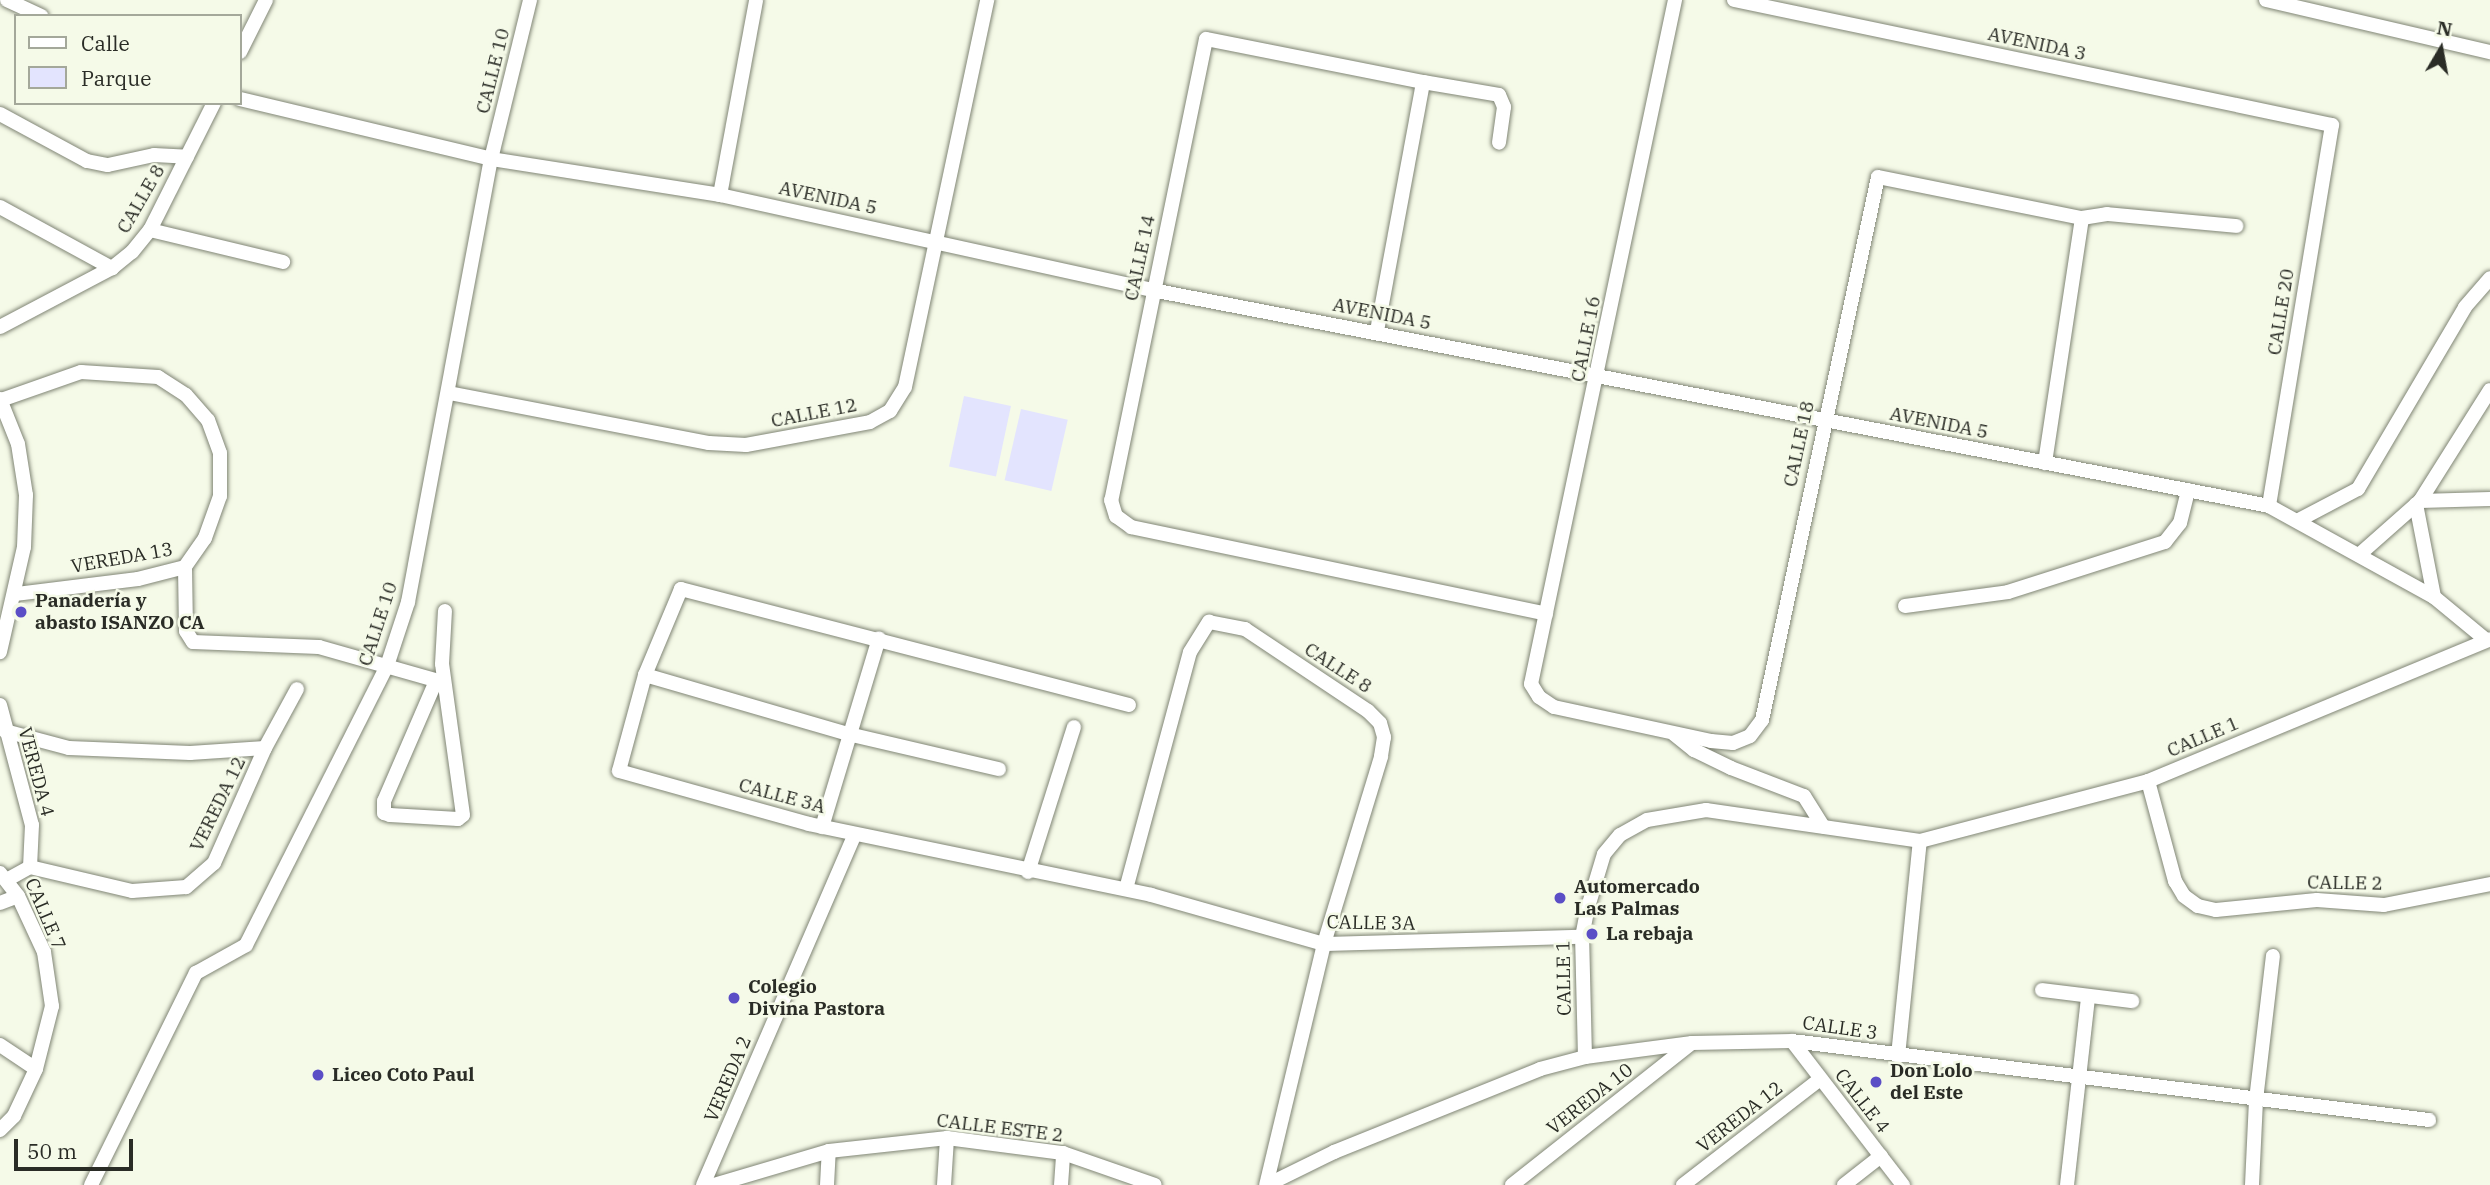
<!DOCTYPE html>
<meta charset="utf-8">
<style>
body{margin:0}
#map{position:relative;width:2490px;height:1185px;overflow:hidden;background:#f5fae8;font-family:"IBM Plex Serif",serif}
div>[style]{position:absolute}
.green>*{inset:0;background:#e3e4fe;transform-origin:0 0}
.roads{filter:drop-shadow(0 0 2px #808575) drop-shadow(0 0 2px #808575)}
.street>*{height:14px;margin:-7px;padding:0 7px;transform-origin:7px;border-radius:7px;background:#fff}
.dots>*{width:19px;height:19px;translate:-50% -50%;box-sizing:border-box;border:4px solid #f5fae8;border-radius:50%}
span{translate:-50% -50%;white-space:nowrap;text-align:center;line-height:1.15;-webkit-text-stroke:5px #f5fae8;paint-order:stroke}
.street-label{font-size:19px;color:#2a2c26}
.poi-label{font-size:19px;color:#2a2c26;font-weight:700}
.left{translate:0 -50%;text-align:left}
.legend{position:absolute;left:14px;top:14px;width:228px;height:91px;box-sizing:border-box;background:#f5fae8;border:2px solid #a4a89a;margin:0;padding:9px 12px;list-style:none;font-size:21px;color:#2a2c26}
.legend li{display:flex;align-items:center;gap:14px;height:35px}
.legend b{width:35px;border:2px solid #a4a89a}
.north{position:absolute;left:2406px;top:14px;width:70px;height:70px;-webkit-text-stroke:5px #f5fae8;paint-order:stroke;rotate:10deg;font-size:19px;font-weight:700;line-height:28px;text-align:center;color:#2a2c26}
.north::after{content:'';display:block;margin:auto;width:24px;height:32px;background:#2a2c26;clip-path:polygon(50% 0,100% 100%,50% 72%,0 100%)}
.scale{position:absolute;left:14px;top:1139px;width:119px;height:32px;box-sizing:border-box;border:4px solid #2a2c26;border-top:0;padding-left:9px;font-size:21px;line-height:24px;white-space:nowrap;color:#2a2c26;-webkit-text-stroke:5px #f5fae8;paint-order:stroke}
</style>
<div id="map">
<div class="green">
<div style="left:964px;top:396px;width:48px;height:72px;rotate:12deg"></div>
<div style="left:1021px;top:409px;width:48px;height:73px;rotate:13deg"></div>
</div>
<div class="roads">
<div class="street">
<div style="left:7px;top:0;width:38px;rotate:25deg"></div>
<div style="left:1675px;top:0;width:699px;rotate:101.89deg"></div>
<div style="left:1531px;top:684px;width:15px;rotate:58deg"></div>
<div style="left:1539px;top:697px;width:18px;rotate:34deg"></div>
<div style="left:1554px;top:707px;width:161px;rotate:12.2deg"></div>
<div style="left:1711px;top:741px;width:22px;rotate:5deg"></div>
<div style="left:1733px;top:743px;width:18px;rotate:-22deg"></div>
<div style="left:1750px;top:736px;width:20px;rotate:-53deg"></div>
<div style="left:1762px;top:720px;width:555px;rotate:-77.94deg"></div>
<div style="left:1878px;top:177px;width:208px;rotate:11.4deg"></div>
<div style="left:2082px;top:218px;width:248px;rotate:98.6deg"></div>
<div style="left:1734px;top:0;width:611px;rotate:11.81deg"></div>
<div style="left:2332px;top:125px;width:386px;rotate:99.4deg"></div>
<div style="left:2266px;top:0;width:230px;rotate:13.1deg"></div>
<div style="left:240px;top:52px;width:58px;rotate:-63.4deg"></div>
<div style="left:1423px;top:82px;width:77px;rotate:9.7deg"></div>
<div style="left:1499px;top:95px;width:13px;rotate:67deg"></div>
<div style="left:1504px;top:107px;width:36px;rotate:98deg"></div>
<div style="left:240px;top:99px;width:258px;rotate:13.4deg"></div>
<div style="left:491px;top:159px;width:232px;rotate:8.9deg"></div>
<div style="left:720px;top:195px;width:442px;rotate:12.4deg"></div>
<div style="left:1152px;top:290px;width:1138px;rotate:10.94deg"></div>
<div style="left:2269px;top:506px;width:188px;rotate:28.9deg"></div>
<div style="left:2434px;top:597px;width:67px;rotate:39.6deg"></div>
<div style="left:0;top:114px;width:99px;rotate:28.4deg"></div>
<div style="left:87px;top:161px;width:21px;rotate:11deg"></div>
<div style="left:108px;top:165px;width:47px;rotate:-12.3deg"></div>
<div style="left:154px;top:155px;width:33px;rotate:3deg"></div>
<div style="left:720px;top:195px;width:198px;rotate:-79.5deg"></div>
<div style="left:0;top:207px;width:128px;rotate:28.6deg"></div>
<div style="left:2082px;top:218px;width:25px;rotate:-9deg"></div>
<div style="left:2107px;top:214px;width:130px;rotate:5.3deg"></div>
<div style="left:150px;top:230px;width:137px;rotate:13.5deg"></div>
<div style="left:0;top:327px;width:127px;rotate:-27.8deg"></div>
<div style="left:112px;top:268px;width:26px;rotate:-39deg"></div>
<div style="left:132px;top:252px;width:28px;rotate:-51deg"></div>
<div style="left:150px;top:230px;width:142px;rotate:-63.3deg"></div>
<div style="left:1377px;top:331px;width:253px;rotate:-79.5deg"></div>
<div style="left:1423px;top:82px;width:221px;rotate:-168.8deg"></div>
<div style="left:1206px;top:39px;width:471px;rotate:101.6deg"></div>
<div style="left:1111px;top:500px;width:17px;rotate:73deg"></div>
<div style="left:1116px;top:516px;width:19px;rotate:36deg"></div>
<div style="left:1131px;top:527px;width:424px;rotate:11.8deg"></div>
<div style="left:449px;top:393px;width:265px;rotate:10.9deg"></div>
<div style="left:709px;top:443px;width:37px;rotate:3deg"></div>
<div style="left:746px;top:445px;width:126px;rotate:-10.5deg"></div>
<div style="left:870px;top:422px;width:23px;rotate:-29deg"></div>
<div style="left:890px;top:411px;width:28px;rotate:-58deg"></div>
<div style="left:905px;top:387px;width:396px;rotate:-78deg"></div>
<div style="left:0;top:399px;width:48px;rotate:68.2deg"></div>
<div style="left:18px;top:444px;width:52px;rotate:81.1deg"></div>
<div style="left:26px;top:495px;width:52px;rotate:92.2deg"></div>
<div style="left:24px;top:547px;width:108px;rotate:102.9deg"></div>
<div style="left:1px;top:400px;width:85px;rotate:-19.3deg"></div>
<div style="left:81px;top:372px;width:77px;rotate:3.7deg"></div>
<div style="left:158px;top:377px;width:33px;rotate:33deg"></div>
<div style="left:186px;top:395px;width:33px;rotate:49deg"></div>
<div style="left:208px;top:420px;width:35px;rotate:70deg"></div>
<div style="left:220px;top:453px;width:43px;rotate:90deg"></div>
<div style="left:220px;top:496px;width:45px;rotate:109.7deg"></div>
<div style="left:205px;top:538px;width:35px;rotate:125deg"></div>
<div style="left:185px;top:567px;width:49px;rotate:165.7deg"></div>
<div style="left:138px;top:579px;width:124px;rotate:173deg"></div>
<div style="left:2420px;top:501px;width:70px;rotate:-1.6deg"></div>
<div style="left:2416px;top:504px;width:95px;rotate:79deg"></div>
<div style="left:2297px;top:521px;width:69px;rotate:-27.7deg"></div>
<div style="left:2358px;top:489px;width:211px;rotate:-59.5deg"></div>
<div style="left:2465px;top:307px;width:38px;rotate:-49deg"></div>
<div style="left:2360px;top:554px;width:80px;rotate:-41.5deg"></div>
<div style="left:2420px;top:501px;width:131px;rotate:-57.8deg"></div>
<div style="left:185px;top:567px;width:64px;rotate:89.1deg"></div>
<div style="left:186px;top:631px;width:13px;rotate:58deg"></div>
<div style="left:193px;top:642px;width:126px;rotate:2.3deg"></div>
<div style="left:319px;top:647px;width:128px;rotate:15.9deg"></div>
<div style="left:1905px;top:606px;width:104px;rotate:-7.7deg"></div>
<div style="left:2008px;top:592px;width:165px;rotate:-17.7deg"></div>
<div style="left:2165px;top:542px;width:24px;rotate:-52deg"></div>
<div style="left:2180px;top:523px;width:34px;rotate:-76deg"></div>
<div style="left:645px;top:675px;width:211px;rotate:16.2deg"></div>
<div style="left:848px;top:734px;width:155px;rotate:13.1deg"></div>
<div style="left:436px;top:681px;width:131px;rotate:113.4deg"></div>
<div style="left:384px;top:801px;width:12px;rotate:90deg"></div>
<div style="left:384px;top:813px;width:6px;rotate:18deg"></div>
<div style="left:390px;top:815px;width:68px;rotate:3.4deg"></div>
<div style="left:458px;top:819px;width:6px;rotate:-39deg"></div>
<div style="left:463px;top:815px;width:152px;rotate:-97.9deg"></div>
<div style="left:442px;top:664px;width:53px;rotate:-86.8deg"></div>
<div style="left:0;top:705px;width:124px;rotate:75.1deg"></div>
<div style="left:32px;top:825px;width:42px;rotate:92.7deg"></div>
<div style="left:30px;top:867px;width:25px;rotate:151deg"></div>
<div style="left:1129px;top:705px;width:463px;rotate:-165.5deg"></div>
<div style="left:681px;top:589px;width:93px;rotate:112.7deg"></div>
<div style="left:645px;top:675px;width:99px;rotate:105.2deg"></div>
<div style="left:619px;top:771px;width:197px;rotate:15.6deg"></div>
<div style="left:809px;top:824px;width:349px;rotate:11.7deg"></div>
<div style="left:1151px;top:895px;width:180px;rotate:15.8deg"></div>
<div style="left:1324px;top:944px;width:258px;rotate:-1.6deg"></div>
<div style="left:5px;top:731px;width:66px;rotate:14.9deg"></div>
<div style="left:69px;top:748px;width:121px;rotate:2.4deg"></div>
<div style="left:190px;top:753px;width:75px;rotate:-3.8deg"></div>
<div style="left:265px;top:748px;width:126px;rotate:113.9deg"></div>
<div style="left:214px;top:863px;width:37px;rotate:139deg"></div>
<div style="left:186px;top:887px;width:54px;rotate:175.8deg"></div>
<div style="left:132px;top:891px;width:105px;rotate:-166.8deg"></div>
<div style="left:1674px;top:734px;width:26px;rotate:39deg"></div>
<div style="left:1694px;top:750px;width:41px;rotate:25.9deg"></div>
<div style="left:1731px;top:768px;width:78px;rotate:21deg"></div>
<div style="left:1804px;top:796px;width:36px;rotate:58deg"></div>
<div style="left:265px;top:748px;width:67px;rotate:-61.5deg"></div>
<div style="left:2148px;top:781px;width:104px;rotate:74.9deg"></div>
<div style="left:2175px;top:881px;width:17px;rotate:59deg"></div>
<div style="left:2184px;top:896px;width:17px;rotate:36deg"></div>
<div style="left:2198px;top:906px;width:18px;rotate:13deg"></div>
<div style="left:2216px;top:910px;width:101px;rotate:-5.7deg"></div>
<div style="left:2317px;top:900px;width:67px;rotate:4.3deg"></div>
<div style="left:2384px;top:905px;width:108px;rotate:-11.2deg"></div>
<div style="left:822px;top:827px;width:197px;rotate:-73.2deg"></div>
<div style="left:1028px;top:872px;width:152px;rotate:-72.4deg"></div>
<div style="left:0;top:873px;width:29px;rotate:52deg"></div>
<div style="left:18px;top:896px;width:62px;rotate:65.1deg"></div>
<div style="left:44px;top:952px;width:55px;rotate:81.6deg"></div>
<div style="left:52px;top:1006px;width:65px;rotate:104.3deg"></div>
<div style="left:36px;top:1069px;width:52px;rotate:115.1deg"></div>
<div style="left:14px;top:1116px;width:20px;rotate:135deg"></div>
<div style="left:1126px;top:889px;width:245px;rotate:-74.9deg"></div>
<div style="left:1190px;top:652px;width:36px;rotate:-58deg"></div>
<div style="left:1209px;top:622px;width:37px;rotate:11deg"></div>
<div style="left:1245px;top:629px;width:148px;rotate:33.7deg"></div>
<div style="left:1368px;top:711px;width:17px;rotate:45deg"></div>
<div style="left:1380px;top:723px;width:15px;rotate:74deg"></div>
<div style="left:1384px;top:737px;width:20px;rotate:99deg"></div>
<div style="left:1381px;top:757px;width:195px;rotate:107deg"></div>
<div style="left:1324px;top:944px;width:248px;rotate:103.5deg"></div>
<div style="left:0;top:903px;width:19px;rotate:-21deg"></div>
<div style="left:2042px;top:990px;width:91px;rotate:7deg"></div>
<div style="left:1792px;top:1041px;width:182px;rotate:52.4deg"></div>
<div style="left:0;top:1045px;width:43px;rotate:33.7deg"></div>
<div style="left:1898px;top:1056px;width:216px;rotate:-84.2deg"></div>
<div style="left:1585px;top:1057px;width:120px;rotate:-91.4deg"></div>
<div style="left:1582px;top:937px;width:31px;rotate:-79deg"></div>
<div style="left:1588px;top:907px;width:55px;rotate:-73.2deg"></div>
<div style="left:1604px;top:854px;width:25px;rotate:-50deg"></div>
<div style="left:1620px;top:835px;width:31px;rotate:-29deg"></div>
<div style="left:1647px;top:820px;width:60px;rotate:-9.6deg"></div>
<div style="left:1706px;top:810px;width:216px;rotate:8.2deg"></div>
<div style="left:1920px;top:841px;width:236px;rotate:-14.7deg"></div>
<div style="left:2148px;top:781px;width:370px;rotate:-22.5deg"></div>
<div style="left:91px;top:1185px;width:237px;rotate:-63.7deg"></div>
<div style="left:196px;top:973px;width:57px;rotate:-29.2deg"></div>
<div style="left:246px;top:945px;width:313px;rotate:-63.2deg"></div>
<div style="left:387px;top:666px;width:67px;rotate:-71.8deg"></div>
<div style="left:408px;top:602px;width:451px;rotate:-79.4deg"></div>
<div style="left:491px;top:159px;width:164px;rotate:-76.2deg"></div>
<div style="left:703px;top:1185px;width:382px;rotate:-66.6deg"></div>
<div style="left:714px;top:1185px;width:120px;rotate:-16.5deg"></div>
<div style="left:829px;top:1151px;width:119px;rotate:-6.3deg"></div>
<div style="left:947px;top:1138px;width:117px;rotate:7.4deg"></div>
<div style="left:1063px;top:1153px;width:97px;rotate:19.2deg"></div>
<div style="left:827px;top:1185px;width:34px;rotate:-87deg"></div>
<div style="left:944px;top:1185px;width:47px;rotate:-86.3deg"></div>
<div style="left:1061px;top:1185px;width:32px;rotate:-86deg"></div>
<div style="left:1267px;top:1185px;width:75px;rotate:-26.2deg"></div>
<div style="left:1334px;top:1152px;width:222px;rotate:-21.9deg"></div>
<div style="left:1540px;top:1069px;width:47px;rotate:-14.9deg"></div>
<div style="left:1585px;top:1057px;width:108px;rotate:-7.5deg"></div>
<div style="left:1692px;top:1043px;width:100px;rotate:-1.1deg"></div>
<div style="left:1792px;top:1041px;width:642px;rotate:7.07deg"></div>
<div style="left:1512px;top:1185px;width:229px;rotate:-38.3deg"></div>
<div style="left:1683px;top:1185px;width:173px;rotate:-37.7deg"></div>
<div style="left:1844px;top:1185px;width:47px;rotate:-38.1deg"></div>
<div style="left:2067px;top:1185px;width:189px;rotate:-83.6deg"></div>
<div style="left:2252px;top:1185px;width:85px;rotate:-87.3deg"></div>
<div style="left:2256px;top:1100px;width:145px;rotate:-83.3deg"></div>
</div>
</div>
<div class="dots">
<div style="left:21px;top:612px;background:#5b4ec6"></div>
<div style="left:1560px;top:898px;background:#5b4ec6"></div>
<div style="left:1592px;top:934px;background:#5b4ec6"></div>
<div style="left:734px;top:998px;background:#5b4ec6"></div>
<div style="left:318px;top:1075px;background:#5b4ec6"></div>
<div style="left:1876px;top:1082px;background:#5b4ec6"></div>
</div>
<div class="street-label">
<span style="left:2037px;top:44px;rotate:12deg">AVENIDA 3</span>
<span style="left:493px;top:71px;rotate:-76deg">CALLE 10</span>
<span style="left:828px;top:198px;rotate:12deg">AVENIDA 5</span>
<span style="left:141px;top:199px;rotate:-60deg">CALLE 8</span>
<span style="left:1140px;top:258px;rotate:-78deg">CALLE 14</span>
<span style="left:2281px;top:312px;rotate:-81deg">CALLE 20</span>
<span style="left:1382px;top:314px;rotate:11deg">AVENIDA 5</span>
<span style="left:1586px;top:339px;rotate:-79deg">CALLE 16</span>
<span style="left:814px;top:413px;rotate:-11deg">CALLE 12</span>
<span style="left:1939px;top:423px;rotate:11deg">AVENIDA 5</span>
<span style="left:1799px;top:444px;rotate:-78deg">CALLE 18</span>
<span style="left:122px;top:558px;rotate:-10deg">VEREDA 13</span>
<span style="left:378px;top:624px;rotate:-72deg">CALLE 10</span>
<span style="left:1338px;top:668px;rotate:33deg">CALLE 8</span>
<span style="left:2203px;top:737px;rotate:-23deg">CALLE 1</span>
<span style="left:36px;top:772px;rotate:75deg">VEREDA 4</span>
<span style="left:782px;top:796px;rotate:15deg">CALLE 3A</span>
<span style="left:218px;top:804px;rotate:-64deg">VEREDA 12</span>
<span style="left:2345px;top:883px;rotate:1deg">CALLE 2</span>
<span style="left:45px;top:914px;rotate:67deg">CALLE 7</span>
<span style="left:1371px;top:923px;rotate:1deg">CALLE 3A</span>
<span style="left:1564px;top:978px;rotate:-91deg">CALLE 1</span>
<span style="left:1840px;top:1028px;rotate:8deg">CALLE 3</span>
<span style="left:728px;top:1079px;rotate:-67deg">VEREDA 2</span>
<span style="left:1590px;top:1099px;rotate:-38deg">VEREDA 10</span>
<span style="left:1862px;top:1101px;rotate:52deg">CALLE 4</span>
<span style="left:1740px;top:1117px;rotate:-38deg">VEREDA 12</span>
<span style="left:1000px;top:1128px;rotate:7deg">CALLE ESTE 2</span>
</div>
<div class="poi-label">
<span class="left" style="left:35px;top:612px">Panadería y<br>abasto ISANZO CA</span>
<span class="left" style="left:1574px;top:898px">Automercado<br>Las Palmas</span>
<span class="left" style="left:1606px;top:934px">La rebaja</span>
<span class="left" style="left:748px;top:998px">Colegio<br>Divina Pastora</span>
<span class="left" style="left:1890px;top:1082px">Don Lolo<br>del Este</span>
<span class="left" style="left:332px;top:1075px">Liceo Coto Paul</span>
</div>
<ul class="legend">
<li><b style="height:9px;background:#fff"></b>Calle</li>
<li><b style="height:19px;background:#e3e4fe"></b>Parque</li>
</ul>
<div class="north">N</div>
<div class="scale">50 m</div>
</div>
